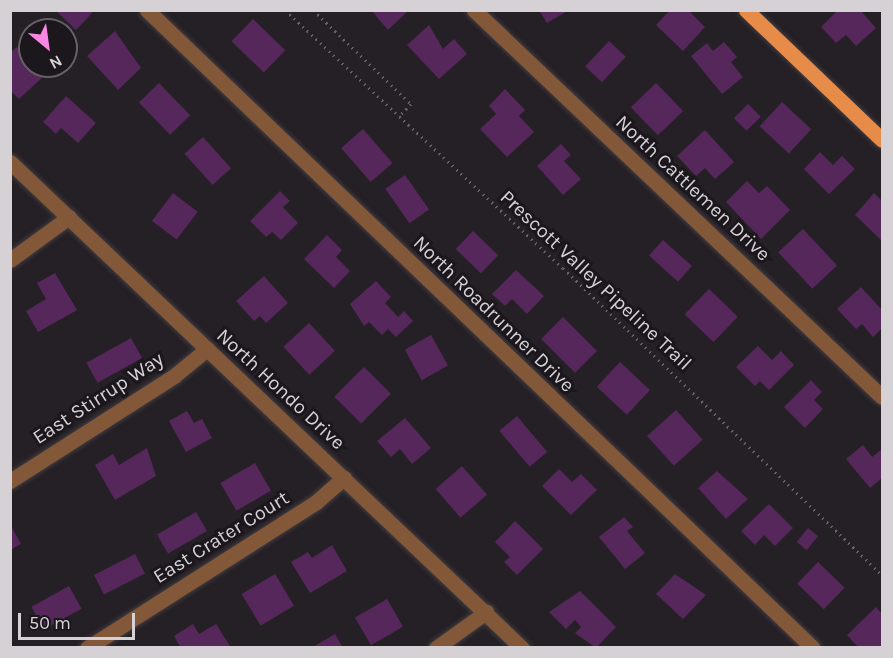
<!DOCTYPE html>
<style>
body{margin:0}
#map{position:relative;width:893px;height:658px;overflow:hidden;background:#252025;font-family:Karla,sans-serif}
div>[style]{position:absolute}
.building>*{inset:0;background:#55275b;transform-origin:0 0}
.path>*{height:3px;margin-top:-1.5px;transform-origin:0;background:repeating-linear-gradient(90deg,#666266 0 1.5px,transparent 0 6px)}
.roads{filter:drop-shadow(0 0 2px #413c41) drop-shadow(0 0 2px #413c41)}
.minor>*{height:15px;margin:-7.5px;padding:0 7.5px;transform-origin:7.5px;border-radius:7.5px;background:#835839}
.major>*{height:15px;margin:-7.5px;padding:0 7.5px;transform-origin:7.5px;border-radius:7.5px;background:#e68c48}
span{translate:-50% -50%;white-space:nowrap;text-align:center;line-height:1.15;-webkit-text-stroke:6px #1b171c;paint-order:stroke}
.street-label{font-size:20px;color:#d5d1d5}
.frame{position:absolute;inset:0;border:12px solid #d5d1d5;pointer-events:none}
.north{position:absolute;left:18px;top:18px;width:60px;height:60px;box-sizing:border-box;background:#1b171c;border:2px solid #656166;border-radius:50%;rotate:151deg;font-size:16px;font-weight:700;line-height:24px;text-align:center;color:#d5d1d5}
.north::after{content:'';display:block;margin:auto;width:21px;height:27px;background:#fc86e4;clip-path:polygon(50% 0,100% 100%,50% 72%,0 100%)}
.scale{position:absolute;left:18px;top:613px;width:117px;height:27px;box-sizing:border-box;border:3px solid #d5d1d5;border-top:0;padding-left:8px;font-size:18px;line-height:21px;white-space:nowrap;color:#d5d1d5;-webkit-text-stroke:4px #1b171c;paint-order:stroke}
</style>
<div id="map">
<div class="building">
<div style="clip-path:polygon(55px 10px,89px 10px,92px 13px,76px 30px)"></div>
<div style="clip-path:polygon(371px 10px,409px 10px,388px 30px)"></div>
<div style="clip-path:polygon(539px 10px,569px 10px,547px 23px)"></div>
<div style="clip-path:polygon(670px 10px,688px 10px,705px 27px,683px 51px,656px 25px)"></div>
<div style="clip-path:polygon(838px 10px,860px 10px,876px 28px,856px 46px,846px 35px,836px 43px,821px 27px)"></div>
<div style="left:253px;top:19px;width:45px;height:31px;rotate:44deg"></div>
<div style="clip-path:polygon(429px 25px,443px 49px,454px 39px,467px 54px,439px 79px,407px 45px)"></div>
<div style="clip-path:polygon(115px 31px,141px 68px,118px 90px,87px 56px)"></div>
<div style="left:609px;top:41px;width:23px;height:35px;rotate:43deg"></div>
<div style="clip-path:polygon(724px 42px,737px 57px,731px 62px,743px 77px,722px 94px,691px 56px,707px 43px,713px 51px)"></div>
<div style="clip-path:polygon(17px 47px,44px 76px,19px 99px,10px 90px,10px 53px)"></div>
<div style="left:159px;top:83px;width:45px;height:28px;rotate:46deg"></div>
<div style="left:656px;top:83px;width:39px;height:35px;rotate:46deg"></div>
<div style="clip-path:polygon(505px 89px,525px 110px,519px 116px,534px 132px,507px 157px,480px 129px,496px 114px,489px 106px)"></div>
<div style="clip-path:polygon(66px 96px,96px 123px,78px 143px,61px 128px,56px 134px,43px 122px)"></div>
<div style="left:782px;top:102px;width:40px;height:33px;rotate:43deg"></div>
<div style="left:748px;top:104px;width:18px;height:20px;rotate:45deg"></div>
<div style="left:363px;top:129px;width:45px;height:29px;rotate:49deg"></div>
<div style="clip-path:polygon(705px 130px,734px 162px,715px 179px,705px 168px,696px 176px,677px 156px)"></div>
<div style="left:203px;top:137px;width:42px;height:25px;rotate:48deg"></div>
<div style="clip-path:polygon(561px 144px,571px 155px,564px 161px,581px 179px,563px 195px,537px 166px)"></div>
<div style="clip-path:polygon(820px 152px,833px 165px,842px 156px,855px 169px,829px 194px,804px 169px)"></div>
<div style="left:405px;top:175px;width:42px;height:24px;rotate:55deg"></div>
<div style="clip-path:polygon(747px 181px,759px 193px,767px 186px,790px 210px,761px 239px,726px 202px)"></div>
<div style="clip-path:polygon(280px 191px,290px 201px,283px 207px,298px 223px,281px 240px,272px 232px,266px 237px,250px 221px)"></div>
<div style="left:173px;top:193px;width:31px;height:35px;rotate:37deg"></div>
<div style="clip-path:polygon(874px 193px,882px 201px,882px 241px,855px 215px)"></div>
<div style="left:803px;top:229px;width:50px;height:34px;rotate:47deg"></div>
<div style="left:473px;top:231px;width:35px;height:25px;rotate:44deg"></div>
<div style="clip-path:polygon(327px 235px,342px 250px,336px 257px,350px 271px,334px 288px,304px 259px)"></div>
<div style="left:663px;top:240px;width:39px;height:21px;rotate:42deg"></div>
<div style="clip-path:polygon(516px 270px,544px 296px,527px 314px,512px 299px,505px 306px,492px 294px)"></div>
<div style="clip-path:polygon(55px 273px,77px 310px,38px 332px,26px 311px,46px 299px,37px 283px)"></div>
<div style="clip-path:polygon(264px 276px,288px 303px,266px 323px,260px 316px,254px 321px,236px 301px)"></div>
<div style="clip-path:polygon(376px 281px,391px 297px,385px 303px,398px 317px,404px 311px,413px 321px,396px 337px,388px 329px,382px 335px,369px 322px,364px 326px,350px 304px)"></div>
<div style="clip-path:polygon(861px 287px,882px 310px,882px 328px,873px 337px,862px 324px,856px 329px,837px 309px)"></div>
<div style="left:709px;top:289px;width:40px;height:35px;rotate:44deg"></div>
<div style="left:563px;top:317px;width:48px;height:31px;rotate:45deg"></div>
<div style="left:309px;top:323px;width:38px;height:35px;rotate:47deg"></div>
<div style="left:431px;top:335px;width:35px;height:30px;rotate:61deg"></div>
<div style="left:131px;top:338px;width:23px;height:51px;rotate:61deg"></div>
<div style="clip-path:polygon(758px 346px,772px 360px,781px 351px,794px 365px,769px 390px,760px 381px,755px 386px,736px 367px)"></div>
<div style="left:620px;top:362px;width:41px;height:34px;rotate:43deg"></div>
<div style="left:364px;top:367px;width:38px;height:42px;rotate:45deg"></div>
<div style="clip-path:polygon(811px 380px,822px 392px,814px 400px,823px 409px,805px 428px,784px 407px)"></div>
<div style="left:676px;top:410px;width:40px;height:39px;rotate:48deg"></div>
<div style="clip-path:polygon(187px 411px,194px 423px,202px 419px,212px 438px,186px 452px,169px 421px)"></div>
<div style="left:517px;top:416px;width:47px;height:23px;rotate:50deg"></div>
<div style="clip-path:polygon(405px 418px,431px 448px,412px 464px,400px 449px,391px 457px,377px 441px)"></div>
<div style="clip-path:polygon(863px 445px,872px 457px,882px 449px,882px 478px,870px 488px,846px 459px)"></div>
<div style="clip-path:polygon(147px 448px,156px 476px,115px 500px,95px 465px,113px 454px,119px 465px)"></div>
<div style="left:255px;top:463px;width:32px;height:40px;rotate:60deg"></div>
<div style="left:462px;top:466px;width:38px;height:35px;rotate:49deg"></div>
<div style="clip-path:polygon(559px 469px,572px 482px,581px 474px,597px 490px,571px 515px,542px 486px)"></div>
<div style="clip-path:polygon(717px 471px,748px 499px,726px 519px,698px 488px)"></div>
<div style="clip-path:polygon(769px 504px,793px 528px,775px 546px,764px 535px,755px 545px,741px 531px)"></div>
<div style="left:196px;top:512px;width:22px;height:45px;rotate:60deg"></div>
<div style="clip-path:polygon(624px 517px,633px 527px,627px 531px,645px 553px,625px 569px,599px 537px)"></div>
<div style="clip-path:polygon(515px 521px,543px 549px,517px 575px,504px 562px,510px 557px,495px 542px)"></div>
<div style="clip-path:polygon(10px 524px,21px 544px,10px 550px)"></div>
<div style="left:808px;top:528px;width:13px;height:18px;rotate:39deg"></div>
<div style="clip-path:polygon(332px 545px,347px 571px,310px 593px,291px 562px,308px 552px,312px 558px)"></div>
<div style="left:135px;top:554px;width:22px;height:46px;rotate:63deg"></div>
<div style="left:818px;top:562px;width:37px;height:30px;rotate:44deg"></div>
<div style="left:275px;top:574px;width:37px;height:39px;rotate:59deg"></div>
<div style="clip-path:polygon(675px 574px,706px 595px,683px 619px,656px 594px)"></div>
<div style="left:69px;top:586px;width:26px;height:43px;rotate:61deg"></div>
<div style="clip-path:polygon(580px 591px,616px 627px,596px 648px,575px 633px,581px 627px,575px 620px,566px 629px,549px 612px)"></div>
<div style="left:387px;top:599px;width:32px;height:37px;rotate:60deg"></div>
<div style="clip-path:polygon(876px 607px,882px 614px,882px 648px,859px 648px,847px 635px)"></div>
<div style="clip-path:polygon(193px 624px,199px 634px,216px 624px,230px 646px,181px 648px,174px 636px)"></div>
<div style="clip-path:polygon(335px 634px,343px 648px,311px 648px)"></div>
</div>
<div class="path">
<div style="left:285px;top:10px;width:379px;rotate:42.9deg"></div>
<div style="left:563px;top:268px;width:443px;rotate:43.9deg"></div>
<div style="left:313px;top:10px;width:136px;rotate:43.8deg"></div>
<div style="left:411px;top:104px;width:17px;rotate:135deg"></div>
</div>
<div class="roads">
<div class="minor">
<div style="left:147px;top:10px;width:922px;rotate:43.77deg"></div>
<div style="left:474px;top:10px;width:562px;rotate:43.49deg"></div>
<div style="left:10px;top:162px;width:706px;rotate:43.51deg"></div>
<div style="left:10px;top:260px;width:73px;rotate:-36.1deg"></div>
<div style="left:10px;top:481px;width:195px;rotate:-32.6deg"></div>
<div style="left:174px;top:376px;width:43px;rotate:-39.3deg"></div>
<div style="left:87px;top:648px;width:272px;rotate:-32.5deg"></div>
<div style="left:316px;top:502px;width:37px;rotate:-41deg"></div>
<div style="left:436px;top:648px;width:62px;rotate:-35.8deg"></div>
</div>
<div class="major">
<div style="left:746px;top:10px;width:188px;rotate:43.7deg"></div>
</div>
</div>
<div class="street-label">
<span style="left:693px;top:188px;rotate:43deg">North Cattlemen Drive</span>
<span style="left:596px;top:280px;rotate:43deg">Prescott Valley Pipeline Trail</span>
<span style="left:494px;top:314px;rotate:44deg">North Roadrunner Drive</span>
<span style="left:281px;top:389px;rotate:43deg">North Hondo Drive</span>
<span style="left:98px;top:398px;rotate:-33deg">East Stirrup Way</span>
<span style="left:221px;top:537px;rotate:-32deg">East Crater Court</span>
</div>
<div class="frame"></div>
<div class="north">N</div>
<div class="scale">50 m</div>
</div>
